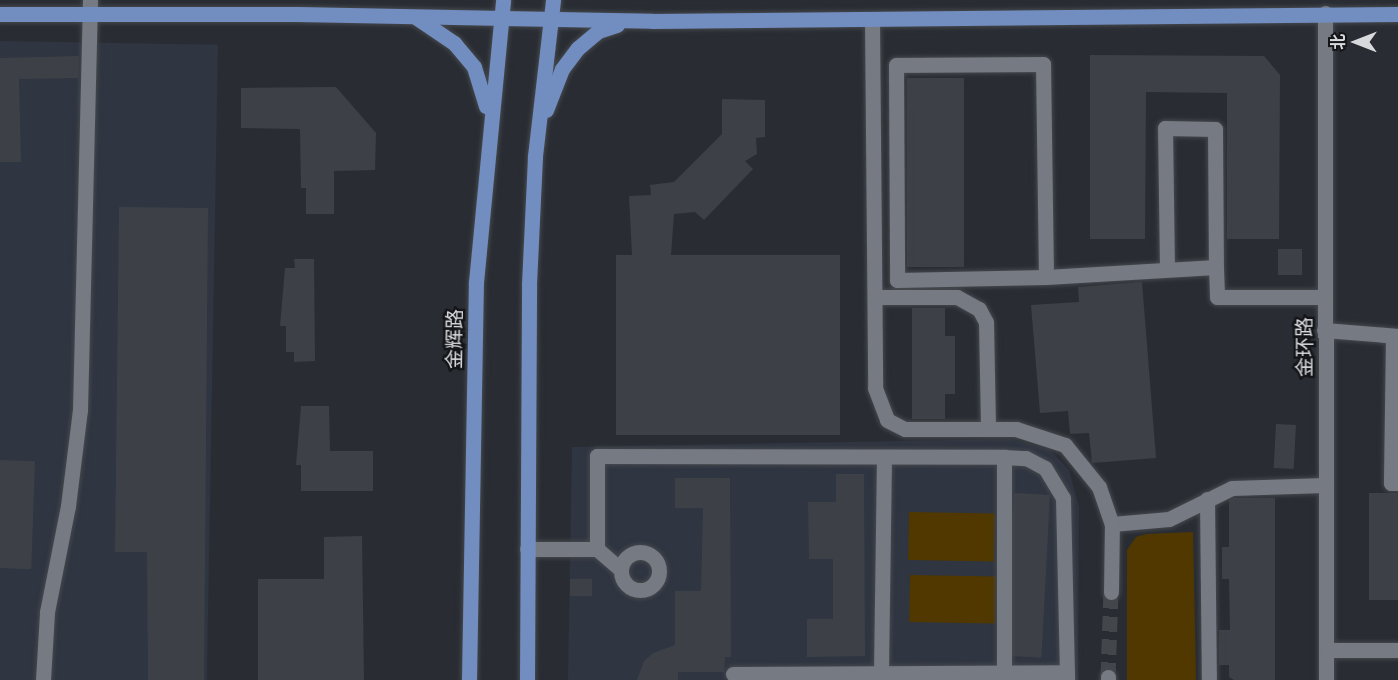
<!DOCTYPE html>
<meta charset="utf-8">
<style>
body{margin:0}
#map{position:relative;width:1398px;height:680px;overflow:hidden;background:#292d33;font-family:"IBM Plex Sans","Noto Sans SC",sans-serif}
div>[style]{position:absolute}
.built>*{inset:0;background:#2f3541;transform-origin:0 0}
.green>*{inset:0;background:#503800;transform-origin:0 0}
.building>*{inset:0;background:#3d4147;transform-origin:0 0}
.minor-tunnel>*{height:15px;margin-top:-7.5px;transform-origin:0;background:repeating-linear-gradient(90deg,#43474c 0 15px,transparent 0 23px)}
.roads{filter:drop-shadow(0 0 2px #45484d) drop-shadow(0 0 2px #45484d)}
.minor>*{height:15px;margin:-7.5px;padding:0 7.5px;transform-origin:7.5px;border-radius:7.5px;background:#767a82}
.minor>.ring{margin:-7.5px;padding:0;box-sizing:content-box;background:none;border:15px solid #767a82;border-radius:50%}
.major>*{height:15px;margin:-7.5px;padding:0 7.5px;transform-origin:7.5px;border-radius:7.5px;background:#728ec1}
span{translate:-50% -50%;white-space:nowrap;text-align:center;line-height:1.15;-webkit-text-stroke:5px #141518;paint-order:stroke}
.street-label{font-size:20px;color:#d7d9dd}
.north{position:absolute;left:1326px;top:12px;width:60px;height:60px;-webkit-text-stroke:4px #141518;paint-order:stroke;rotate:270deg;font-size:16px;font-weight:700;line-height:24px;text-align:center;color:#d7d9dd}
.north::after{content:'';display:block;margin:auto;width:21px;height:27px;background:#d7d9dd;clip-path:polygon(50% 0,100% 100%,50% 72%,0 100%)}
</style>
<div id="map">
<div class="built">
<div style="left:0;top:41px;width:218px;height:639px;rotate:1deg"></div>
<div style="clip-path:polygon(1011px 439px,1050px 450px,1069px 470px,1079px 507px,1078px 680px,568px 680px,572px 447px)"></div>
</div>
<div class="green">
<div style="left:909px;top:512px;width:86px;height:48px;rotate:1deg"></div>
<div style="clip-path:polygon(1193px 532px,1196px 680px,1127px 680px,1127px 550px,1136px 537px,1146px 534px)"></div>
<div style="left:910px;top:575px;width:86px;height:47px;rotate:1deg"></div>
</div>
<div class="building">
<div style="clip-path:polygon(1090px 55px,1264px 56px,1280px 75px,1279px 239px,1227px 239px,1227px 93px,1146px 92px,1145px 239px,1090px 239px)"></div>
<div style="clip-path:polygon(79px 56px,78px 78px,19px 79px,21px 162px,0 162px,0 58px)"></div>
<div style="left:907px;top:78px;width:57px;height:189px"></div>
<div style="clip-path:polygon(336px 87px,376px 133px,375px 170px,334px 171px,334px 214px,306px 214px,306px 188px,301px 188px,300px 129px,241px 128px,241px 88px)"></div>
<div style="clip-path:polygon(722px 99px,765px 100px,765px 137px,756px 138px,757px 154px,745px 161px,753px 169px,704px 220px,695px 212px,674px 214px,671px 255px,840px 255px,840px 435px,616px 435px,616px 255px,632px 255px,629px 196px,651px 195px,650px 185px,674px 182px,722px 134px)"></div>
<div style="clip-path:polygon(119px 207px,208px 208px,204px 680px,148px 680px,147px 552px,115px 552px)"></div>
<div style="left:1278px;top:249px;width:24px;height:26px"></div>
<div style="clip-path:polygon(294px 259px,314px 259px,315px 361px,294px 362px,294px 352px,286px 352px,286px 326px,280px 326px,285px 268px,295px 268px)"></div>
<div style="clip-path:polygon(1142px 282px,1156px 458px,1092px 463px,1089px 433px,1070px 434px,1068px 411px,1040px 413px,1031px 305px,1079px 302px,1078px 287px)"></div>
<div style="clip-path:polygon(912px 308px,945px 308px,945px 336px,955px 336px,955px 394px,945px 394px,945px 419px,912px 419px)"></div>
<div style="clip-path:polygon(301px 406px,329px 406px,330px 451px,373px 451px,373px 491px,301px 491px,301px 465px,296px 465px)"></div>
<div style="left:1276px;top:424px;width:20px;height:44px;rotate:3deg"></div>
<div style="left:0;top:460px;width:35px;height:108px;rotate:2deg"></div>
<div style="clip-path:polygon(836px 474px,864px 474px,865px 656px,807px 657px,807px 619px,833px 619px,833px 559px,809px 559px,808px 502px,836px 502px)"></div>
<div style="clip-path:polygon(675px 478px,730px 478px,731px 657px,725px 657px,724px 672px,678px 672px,678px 680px,637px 680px,644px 661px,653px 653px,675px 645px,675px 591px,701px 591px,703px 508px,675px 508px)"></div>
<div style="left:1014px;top:493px;width:36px;height:163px;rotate:3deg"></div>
<div style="left:1369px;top:493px;width:29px;height:107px"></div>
<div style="clip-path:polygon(1233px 498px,1275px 498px,1275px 680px,1234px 680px,1229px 677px,1229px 665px,1219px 665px,1219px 630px,1230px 630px,1229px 579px,1222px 579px,1222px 547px,1229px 547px,1229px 500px)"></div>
<div style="clip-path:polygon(362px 536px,364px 680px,258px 680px,258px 579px,324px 579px,324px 537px)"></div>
<div style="left:570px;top:579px;width:22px;height:17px"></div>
</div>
<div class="minor-tunnel">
<div style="left:1108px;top:677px;width:85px;rotate:-88deg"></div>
</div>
<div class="roads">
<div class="minor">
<div style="left:1325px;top:13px;width:667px;rotate:89.91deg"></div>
<div style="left:872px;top:19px;width:369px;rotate:89.5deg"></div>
<div style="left:875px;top:388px;width:34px;rotate:69deg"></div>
<div style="left:887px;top:420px;width:20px;rotate:27deg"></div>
<div style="left:905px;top:429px;width:111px"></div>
<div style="left:1016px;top:429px;width:52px;rotate:18.1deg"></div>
<div style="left:1065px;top:445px;width:54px;rotate:51deg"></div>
<div style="left:1099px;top:487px;width:39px;rotate:71deg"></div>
<div style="left:1112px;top:524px;width:57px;rotate:-5deg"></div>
<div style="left:1169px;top:519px;width:70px;rotate:-26.2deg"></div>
<div style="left:1232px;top:488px;width:93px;rotate:-1.8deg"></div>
<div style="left:1167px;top:269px;width:141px;rotate:-90.8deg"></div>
<div style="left:1165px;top:128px;width:50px;rotate:1.1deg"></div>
<div style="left:1215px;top:129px;width:138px;rotate:89.6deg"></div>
<div style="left:1046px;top:277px;width:213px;rotate:-90.8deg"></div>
<div style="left:1043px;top:64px;width:147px;rotate:179.6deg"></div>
<div style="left:896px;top:65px;width:215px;rotate:89.7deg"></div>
<div style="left:897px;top:280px;width:149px;rotate:-1.2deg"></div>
<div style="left:1046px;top:277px;width:170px;rotate:-3.4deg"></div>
<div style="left:1216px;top:267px;width:30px;rotate:88deg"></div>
<div style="left:1217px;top:297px;width:108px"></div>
<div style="left:876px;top:297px;width:81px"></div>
<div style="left:957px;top:297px;width:25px;rotate:29deg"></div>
<div style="left:979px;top:309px;width:15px;rotate:62deg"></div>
<div style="left:986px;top:322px;width:106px;rotate:88.9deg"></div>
<div style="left:1324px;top:330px;width:74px;rotate:4.6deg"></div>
<div style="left:1393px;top:336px;width:147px;rotate:90.8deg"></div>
<div style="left:1391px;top:483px;width:7px"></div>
<div style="left:1004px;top:457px;width:22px;rotate:3deg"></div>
<div style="left:1026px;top:458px;width:21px;rotate:28deg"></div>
<div style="left:1045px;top:468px;width:35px;rotate:59deg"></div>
<div style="left:1063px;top:498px;width:182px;rotate:88.7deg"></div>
<div style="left:1207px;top:499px;width:181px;rotate:89.4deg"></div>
<div style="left:527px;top:549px;width:70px"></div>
<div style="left:597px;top:549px;width:30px;rotate:41deg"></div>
<div style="left:597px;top:549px;width:93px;rotate:-90deg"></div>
<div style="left:597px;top:456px;width:407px;rotate:0.1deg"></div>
<div style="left:1004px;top:457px;width:215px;rotate:90deg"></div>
<div class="ring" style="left:621px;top:552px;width:23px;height:23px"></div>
<div style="left:1111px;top:592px;width:68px;rotate:-89.2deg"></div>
<div style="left:1327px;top:650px;width:71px"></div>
<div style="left:881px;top:672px;width:215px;rotate:-89.2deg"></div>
<div style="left:733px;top:674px;width:334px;rotate:-0.3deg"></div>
<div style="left:1108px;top:677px;width:3px;rotate:90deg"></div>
<div style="left:43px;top:680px;width:68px;rotate:-86.6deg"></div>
<div style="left:47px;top:612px;width:108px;rotate:-78.8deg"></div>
<div style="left:68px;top:506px;width:97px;rotate:-82.9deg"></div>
<div style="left:80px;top:410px;width:410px;rotate:-88.6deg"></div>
</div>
<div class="major">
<div style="left:0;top:14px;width:298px"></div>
<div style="left:298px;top:14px;width:354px;rotate:1.1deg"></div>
<div style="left:652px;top:21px;width:746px;rotate:-0.54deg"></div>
<div style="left:417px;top:18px;width:45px;rotate:34deg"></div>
<div style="left:454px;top:43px;width:31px;rotate:50deg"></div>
<div style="left:474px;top:67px;width:41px;rotate:72.9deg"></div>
<div style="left:546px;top:110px;width:44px;rotate:-68.7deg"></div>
<div style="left:562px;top:69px;width:26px;rotate:-53deg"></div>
<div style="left:578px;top:48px;width:26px;rotate:-40deg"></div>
<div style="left:598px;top:31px;width:20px;rotate:-18deg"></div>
<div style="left:469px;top:680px;width:398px;rotate:-89deg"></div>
<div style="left:476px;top:282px;width:283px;rotate:-84.5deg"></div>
<div style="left:527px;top:680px;width:396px;rotate:-89.7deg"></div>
<div style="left:529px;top:284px;width:128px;rotate:-87.3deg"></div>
<div style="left:535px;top:156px;width:157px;rotate:-83.4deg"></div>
</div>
</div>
<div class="street-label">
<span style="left:454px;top:339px;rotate:-89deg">金辉路</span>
<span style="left:1304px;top:347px;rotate:-90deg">金环路</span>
</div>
<div class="north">北</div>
</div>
